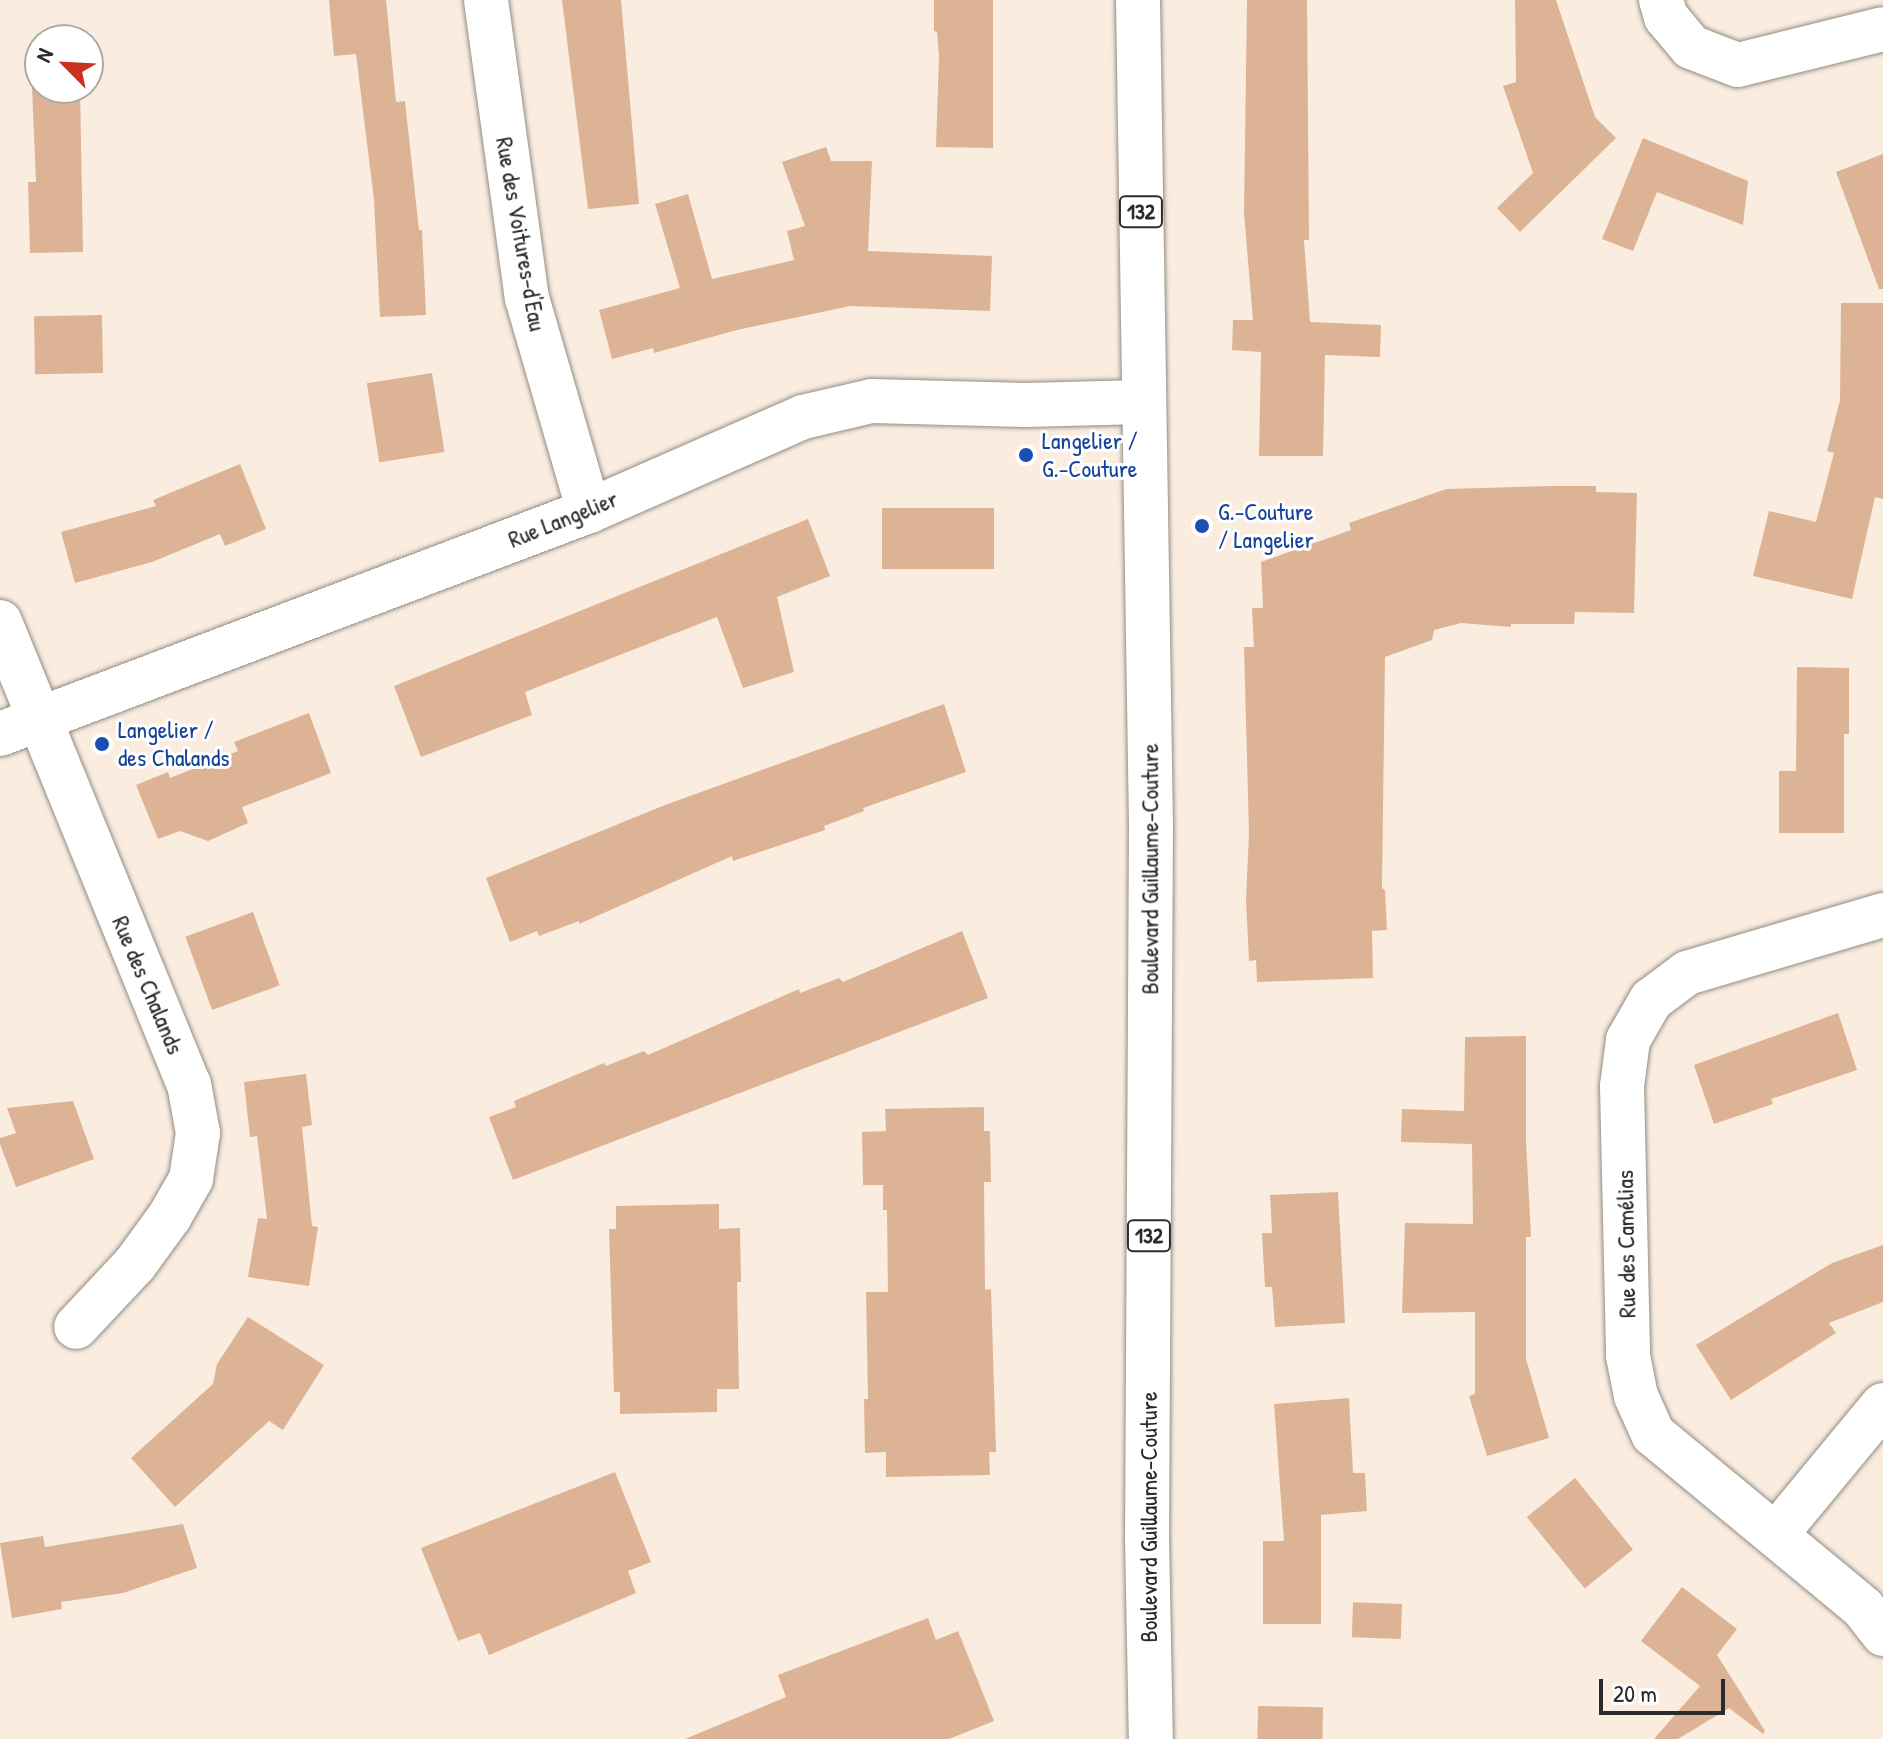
<!DOCTYPE html>
<meta charset="utf-8">
<style>
body{margin:0}
#map{position:relative;width:1883px;height:1739px;overflow:hidden;background:#faeddf;font-family:"Patrick Hand",sans-serif}
div>[style]{position:absolute}
.building>*{inset:0;background:#ddb395;transform-origin:0 0}
.roads{filter:drop-shadow(0 0 2px #928c85) drop-shadow(0 0 2px #928c85)}
.minor>*{height:44px;margin:-22px;padding:0 22px;transform-origin:22px;border-radius:22px;background:#fff}
.major>*{height:44px;margin:-22px;padding:0 22px;transform-origin:22px;border-radius:22px;background:#fff}
.dots>*{width:22px;height:22px;translate:-50% -50%;box-sizing:border-box;border:4px solid #fff;border-radius:50%}
span{translate:-50% -50%;white-space:nowrap;text-align:center;line-height:1.15;-webkit-text-stroke:6px #fff;paint-order:stroke}
.shield-label span{padding:2px 6px;background:#fff;border:2px solid;border-radius:6px;-webkit-text-stroke-width:0}
.shield-label{font-size:22px;color:#2b2b2b;font-weight:700}
.street-label{font-size:24px;color:#2b2b2b}
.transit-label{font-size:24px;color:#164399}
.left{translate:0 -50%;text-align:left}
.north{position:absolute;left:24px;top:24px;width:80px;height:80px;box-sizing:border-box;background:#fff;border:2px solid #aaa;border-radius:50%;rotate:294deg;font-size:22px;font-weight:700;line-height:32px;text-align:center;color:#2b2b2b}
.north::after{content:'';display:block;margin:auto;width:28px;height:36px;background:#c8321e;clip-path:polygon(50% 0,100% 100%,50% 72%,0 100%)}
.scale{position:absolute;left:1599px;top:1679px;width:126px;height:36px;box-sizing:border-box;border:4px solid #2b2b2b;border-top:0;padding-left:10px;font-size:24px;line-height:28px;white-space:nowrap;color:#2b2b2b;-webkit-text-stroke:6px #fff;paint-order:stroke}
</style>
<div id="map">
<div class="building">
<div style="clip-path:polygon(329px 0,386px 0,396px 102px,405px 101px,419px 230px,422px 230px,426px 315px,380px 317px,374px 200px,356px 54px,334px 56px)"></div>
<div style="clip-path:polygon(562px 0,621px 0,639px 204px,588px 209px)"></div>
<div style="clip-path:polygon(934px 0,993px 0,993px 148px,936px 147px,939px 55px,937px 32px,934px 31px)"></div>
<div style="clip-path:polygon(1247px 0,1307px 0,1309px 240px,1304px 240px,1310px 322px,1381px 325px,1380px 357px,1325px 355px,1323px 456px,1259px 456px,1261px 352px,1232px 350px,1233px 320px,1253px 320px,1244px 213px)"></div>
<div style="clip-path:polygon(1515px 0,1556px 0,1595px 117px,1616px 138px,1520px 232px,1497px 208px,1533px 173px,1503px 86px,1516px 82px)"></div>
<div style="clip-path:polygon(32px 88px,80px 88px,83px 252px,30px 253px,28px 182px,36px 182px)"></div>
<div style="clip-path:polygon(1643px 138px,1748px 181px,1743px 225px,1657px 192px,1633px 251px,1602px 239px)"></div>
<div style="clip-path:polygon(826px 147px,831px 161px,872px 161px,868px 251px,992px 256px,990px 311px,850px 306px,737px 330px,654px 353px,653px 348px,612px 359px,599px 310px,680px 288px,655px 204px,688px 194px,712px 279px,794px 260px,787px 231px,805px 226px,782px 162px)"></div>
<div style="clip-path:polygon(1883px 154px,1883px 289px,1879px 289px,1836px 172px)"></div>
<div style="clip-path:polygon(1841px 303px,1883px 303px,1883px 499px,1875px 497px,1852px 599px,1753px 576px,1769px 511px,1816px 522px,1834px 453px,1827px 451px,1840px 400px)"></div>
<div style="left:102px;top:315px;width:58px;height:68px;rotate:89deg"></div>
<div style="left:432px;top:373px;width:80px;height:66px;rotate:81deg"></div>
<div style="clip-path:polygon(240px 464px,266px 529px,225px 546px,220px 534px,152px 562px,75px 583px,61px 532px,156px 506px,153px 500px)"></div>
<div style="clip-path:polygon(1551px 486px,1596px 486px,1596px 492px,1637px 493px,1634px 613px,1575px 612px,1574px 624px,1511px 624px,1511px 627px,1461px 623px,1434px 630px,1432px 640px,1385px 657px,1382px 888px,1385px 890px,1387px 930px,1372px 931px,1373px 978px,1257px 982px,1256px 960px,1249px 961px,1246px 900px,1249px 833px,1244px 647px,1254px 647px,1252px 608px,1263px 608px,1261px 562px,1351px 530px,1349px 523px,1446px 489px)"></div>
<div style="left:882px;top:508px;width:112px;height:61px"></div>
<div style="clip-path:polygon(808px 519px,830px 576px,777px 597px,794px 672px,743px 688px,717px 617px,525px 692px,532px 715px,421px 757px,394px 686px)"></div>
<div style="clip-path:polygon(1797px 667px,1849px 668px,1849px 734px,1844px 734px,1844px 833px,1779px 833px,1779px 771px,1796px 771px)"></div>
<div style="clip-path:polygon(944px 704px,966px 772px,863px 808px,864px 811px,824px 826px,825px 830px,733px 861px,732px 856px,579px 924px,579px 921px,539px 936px,537px 931px,510px 942px,486px 878px,665px 805px)"></div>
<div style="clip-path:polygon(309px 713px,331px 773px,242px 807px,248px 823px,208px 841px,180px 831px,158px 839px,136px 785px,168px 772px,170px 778px,238px 751px,234px 742px)"></div>
<div style="left:253px;top:912px;width:78px;height:72px;rotate:70deg"></div>
<div style="clip-path:polygon(962px 931px,988px 998px,513px 1180px,489px 1117px,516px 1107px,514px 1101px,604px 1063px,606px 1066px,644px 1051px,648px 1055px,799px 989px,800px 993px,839px 978px,843px 982px)"></div>
<div style="clip-path:polygon(1838px 1013px,1857px 1070px,1771px 1099px,1773px 1104px,1714px 1124px,1694px 1065px)"></div>
<div style="clip-path:polygon(1526px 1036px,1526px 1141px,1531px 1237px,1526px 1237px,1526px 1359px,1549px 1438px,1487px 1456px,1469px 1396px,1475px 1394px,1475px 1312px,1402px 1313px,1405px 1223px,1473px 1224px,1472px 1144px,1401px 1142px,1402px 1109px,1464px 1111px,1465px 1037px)"></div>
<div style="clip-path:polygon(306px 1074px,312px 1125px,302px 1127px,312px 1226px,318px 1227px,309px 1286px,248px 1277px,258px 1218px,267px 1219px,257px 1136px,250px 1137px,244px 1082px)"></div>
<div style="clip-path:polygon(73px 1101px,94px 1159px,16px 1187px,0 1144px,0 1138px,16px 1133px,7px 1108px)"></div>
<div style="clip-path:polygon(984px 1107px,984px 1131px,990px 1131px,991px 1182px,984px 1182px,985px 1290px,991px 1289px,996px 1452px,989px 1452px,990px 1475px,886px 1477px,886px 1452px,865px 1453px,864px 1399px,868px 1399px,866px 1292px,888px 1292px,887px 1210px,883px 1210px,883px 1185px,863px 1185px,862px 1132px,886px 1131px,885px 1109px)"></div>
<div style="clip-path:polygon(1338px 1192px,1345px 1323px,1275px 1327px,1272px 1287px,1265px 1287px,1262px 1233px,1272px 1233px,1270px 1195px)"></div>
<div style="clip-path:polygon(719px 1204px,719px 1229px,740px 1228px,741px 1282px,737px 1282px,739px 1389px,717px 1389px,717px 1412px,620px 1414px,620px 1392px,614px 1392px,609px 1229px,616px 1229px,616px 1206px)"></div>
<div style="clip-path:polygon(1883px 1245px,1883px 1302px,1829px 1323px,1836px 1333px,1731px 1400px,1696px 1345px,1832px 1263px)"></div>
<div style="clip-path:polygon(248px 1317px,324px 1365px,283px 1430px,269px 1421px,175px 1507px,131px 1458px,213px 1384px,217px 1364px)"></div>
<div style="clip-path:polygon(1349px 1398px,1353px 1473px,1365px 1473px,1367px 1511px,1321px 1515px,1321px 1624px,1263px 1624px,1263px 1541px,1284px 1541px,1274px 1404px)"></div>
<div style="clip-path:polygon(615px 1472px,651px 1562px,628px 1571px,636px 1593px,489px 1655px,480px 1633px,458px 1641px,421px 1548px)"></div>
<div style="left:1575px;top:1478px;width:92px;height:62px;rotate:51deg"></div>
<div style="clip-path:polygon(183px 1524px,197px 1568px,123px 1593px,61px 1602px,62px 1609px,12px 1618px,0 1543px,43px 1536px,45px 1547px)"></div>
<div style="clip-path:polygon(1682px 1587px,1737px 1629px,1717px 1655px,1765px 1731px,1763px 1734px,1729px 1708px,1678px 1739px,1654px 1739px,1700px 1686px,1641px 1641px)"></div>
<div style="left:1402px;top:1604px;width:35px;height:49px;rotate:92deg"></div>
<div style="clip-path:polygon(928px 1618px,936px 1640px,958px 1631px,994px 1721px,949px 1739px,685px 1739px,786px 1697px,778px 1675px)"></div>
<div style="left:1258px;top:1706px;width:65px;height:33px;rotate:1deg"></div>
</div>
<div class="roads">
<div class="minor">
<div style="left:486px;top:0;width:301px;rotate:82.2deg"></div>
<div style="left:527px;top:298px;width:222px;rotate:73.8deg"></div>
<div style="left:1661px;top:0;width:18px;rotate:74deg"></div>
<div style="left:1666px;top:17px;width:39px;rotate:50deg"></div>
<div style="left:1691px;top:47px;width:50px;rotate:21deg"></div>
<div style="left:1738px;top:65px;width:149px;rotate:-13.9deg"></div>
<div style="left:0;top:622px;width:499px;rotate:67.8deg"></div>
<div style="left:189px;top:1084px;width:50px;rotate:79.6deg"></div>
<div style="left:198px;top:1133px;width:47px;rotate:98.7deg"></div>
<div style="left:191px;top:1179px;width:43px;rotate:119.6deg"></div>
<div style="left:170px;top:1216px;width:59px;rotate:126.1deg"></div>
<div style="left:135px;top:1264px;width:86px;rotate:133.1deg"></div>
<div style="left:0;top:734px;width:630px;rotate:-20.74deg"></div>
<div style="left:589px;top:511px;width:234px;rotate:-23.7deg"></div>
<div style="left:803px;top:417px;width:71px;rotate:-13.1deg"></div>
<div style="left:872px;top:401px;width:153px;rotate:1.5deg"></div>
<div style="left:1025px;top:405px;width:118px;rotate:-1.5deg"></div>
<div style="left:1883px;top:915px;width:204px;rotate:163.5deg"></div>
<div style="left:1687px;top:973px;width:45px;rotate:143.1deg"></div>
<div style="left:1651px;top:1000px;width:46px;rotate:119.9deg"></div>
<div style="left:1628px;top:1040px;width:46px;rotate:97.4deg"></div>
<div style="left:1622px;top:1086px;width:270px;rotate:88.7deg"></div>
<div style="left:1628px;top:1356px;width:41px;rotate:78.7deg"></div>
<div style="left:1636px;top:1396px;width:42px;rotate:65.9deg"></div>
<div style="left:1653px;top:1434px;width:273px;rotate:39.6deg"></div>
<div style="left:1863px;top:1608px;width:33px;rotate:52deg"></div>
<div style="left:1777px;top:1533px;width:166px;rotate:-50.4deg"></div>
</div>
<div class="major">
<div style="left:1138px;top:0;width:825px;rotate:89.1deg"></div>
<div style="left:1151px;top:825px;width:713px;rotate:90.32deg"></div>
<div style="left:1147px;top:1538px;width:201px;rotate:88.9deg"></div>
</div>
</div>
<div class="dots">
<div style="left:1026px;top:455px;background:#1a4fb4"></div>
<div style="left:1202px;top:526px;background:#1a4fb4"></div>
<div style="left:102px;top:744px;background:#1a4fb4"></div>
</div>
<div class="shield-label">
<span style="left:1141px;top:212px">132</span>
<span style="left:1149px;top:1236px">132</span>
</div>
<div class="street-label">
<span style="left:521px;top:234px;rotate:80deg">Rue des Voitures-d'Eau</span>
<span style="left:563px;top:519px;rotate:-22deg">Rue Langelier</span>
<span style="left:1150px;top:869px;rotate:-90deg">Boulevard Guillaume-Couture</span>
<span style="left:148px;top:985px;rotate:67deg">Rue des Chalands</span>
<span style="left:1626px;top:1244px;rotate:-91deg">Rue des Camélias</span>
<span style="left:1149px;top:1517px;rotate:-90deg">Boulevard Guillaume-Couture</span>
</div>
<div class="transit-label">
<span class="left" style="left:1042px;top:455px">Langelier /<br>G.-Couture</span>
<span class="left" style="left:1218px;top:526px">G.-Couture<br>/ Langelier</span>
<span class="left" style="left:118px;top:744px">Langelier /<br>des Chalands</span>
</div>
<div class="north">N</div>
<div class="scale">20 m</div>
</div>
